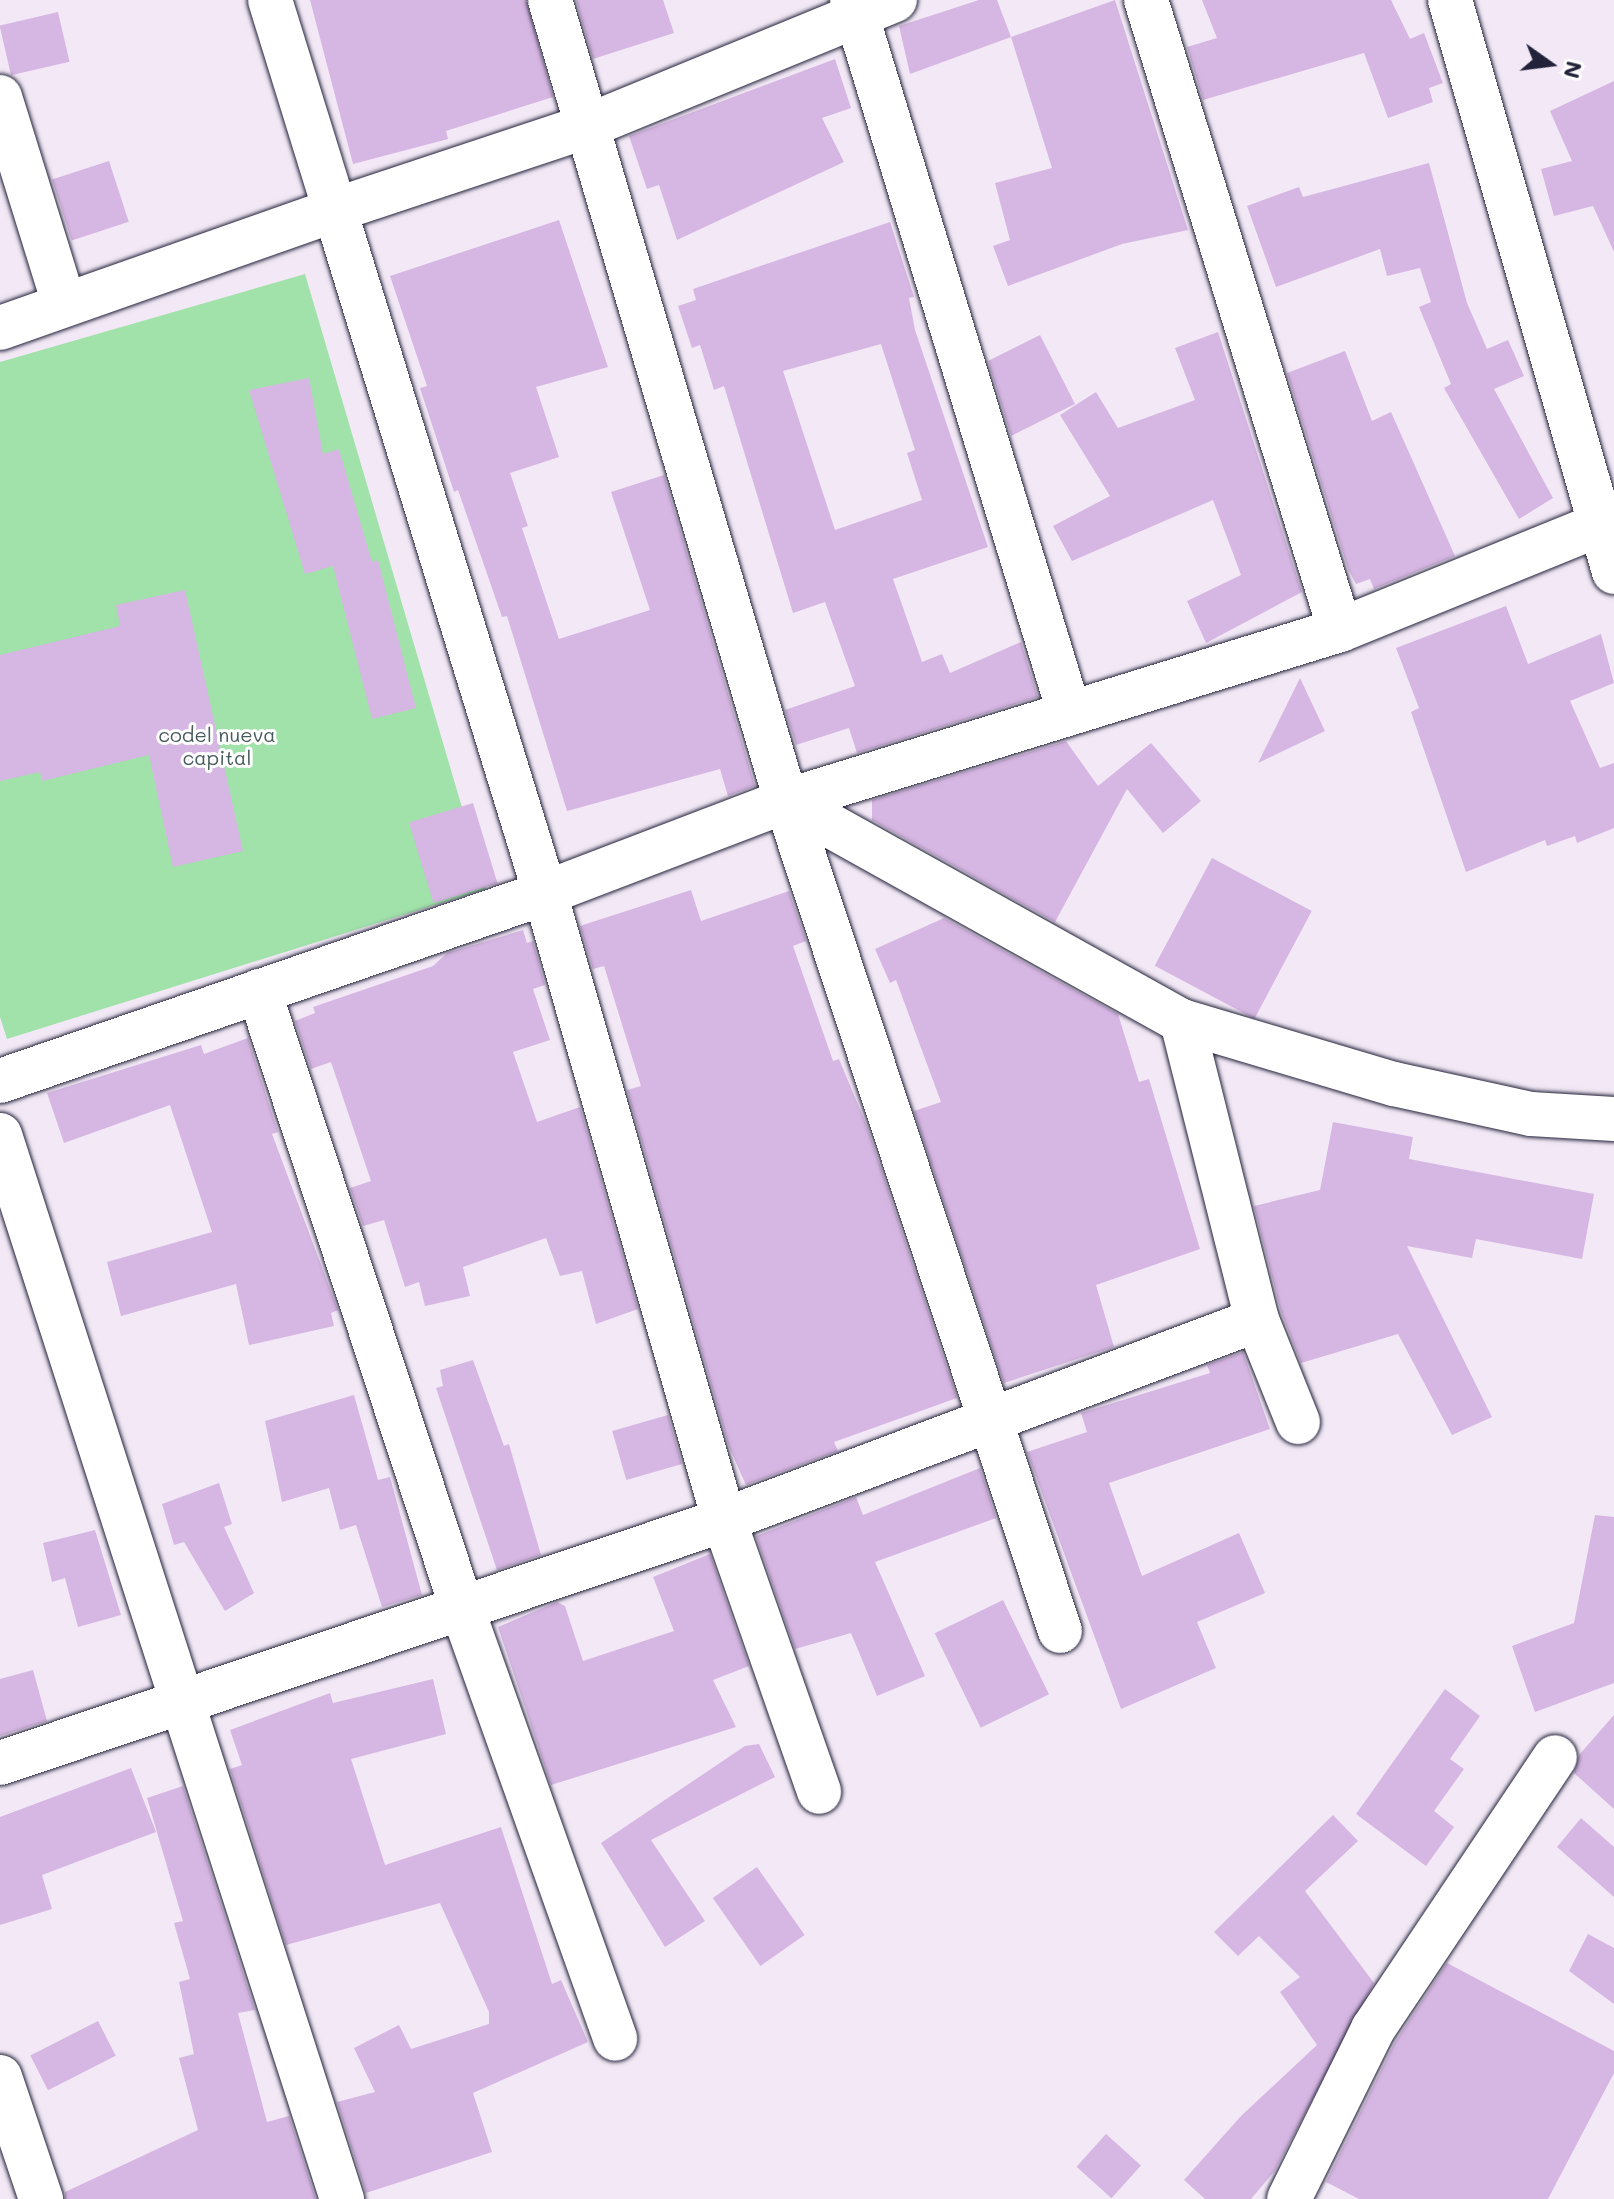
<!DOCTYPE html>
<style>
body{margin:0}
#map{position:relative;width:1614px;height:2199px;overflow:hidden;background:#f3e9f6;font-family:Mali,sans-serif}
div>[style]{position:absolute}
.green>*{inset:0;background:#a1e1aa}
.building>*{inset:0;background:#d6b6e2;transform-origin:0 0}
.roads{filter:drop-shadow(0 0 2px #22223b) drop-shadow(0 0 2px #22223b)}
.street>*{height:44px;margin:-22px;padding:0 22px;transform-origin:22px;border-radius:22px;background:#fff}
.secondary>*{height:44px;margin:-22px;padding:0 22px;transform-origin:22px;border-radius:22px;background:#fff}
span{translate:-50% -50%;white-space:nowrap;text-align:center;line-height:1.15;-webkit-text-stroke:6px #fff;paint-order:stroke}
.park-label{font-size:20px;color:#485b5c}
.north{position:absolute;left:1510px;top:24px;width:80px;height:80px;-webkit-text-stroke:6px #fff;paint-order:stroke;rotate:104deg;font-size:22px;font-weight:700;line-height:32px;text-align:center;color:#22223b}
.north::after{content:'';display:block;margin:auto;width:28px;height:36px;background:#22223b;clip-path:polygon(50% 0,100% 100%,50% 72%,0 100%)}
</style>
<div id="map">
<div class="green">
<div style="clip-path:polygon(305px 274px,486px 889px,7px 1039px,0 1017px,0 362px)"></div>
</div>
<div class="building">
<div style="clip-path:polygon(310px 0,526px 0,553px 97px,446px 131px,448px 139px,353px 164px)"></div>
<div style="clip-path:polygon(576px 0,663px 0,674px 33px,593px 59px)"></div>
<div style="clip-path:polygon(979px 0,997px 0,1011px 37px,910px 74px,899px 26px)"></div>
<div style="clip-path:polygon(1115px 0,1188px 230px,1122px 244px,1008px 286px,993px 246px,1010px 240px,995px 183px,1052px 168px,1011px 37px)"></div>
<div style="clip-path:polygon(1202px 0,1391px 0,1410px 39px,1424px 33px,1443px 83px,1429px 88px,1433px 102px,1388px 118px,1364px 53px,1203px 100px,1187px 47px,1217px 38px)"></div>
<div style="left:58px;top:12px;width:51px;height:60px;rotate:77deg"></div>
<div style="clip-path:polygon(835px 59px,851px 108px,822px 118px,844px 162px,677px 240px,659px 185px,647px 189px,629px 136px)"></div>
<div style="clip-path:polygon(1614px 81px,1614px 252px,1593px 206px,1554px 216px,1541px 169px,1572px 161px,1550px 111px)"></div>
<div style="left:109px;top:161px;width:64px;height:60px;rotate:72deg"></div>
<div style="clip-path:polygon(1429px 163px,1467px 303px,1487px 349px,1508px 340px,1524px 376px,1494px 389px,1553px 498px,1519px 519px,1444px 388px,1451px 384px,1419px 307px,1431px 302px,1420px 268px,1387px 276px,1380px 249px,1276px 287px,1247px 206px,1299px 187px,1303px 197px)"></div>
<div style="clip-path:polygon(559px 220px,608px 367px,536px 387px,559px 457px,510px 473px,528px 526px,522px 528px,559px 639px,650px 610px,611px 492px,664px 475px,755px 786px,728px 796px,720px 769px,567px 811px,507px 616px,502px 617px,458px 490px,454px 492px,420px 388px,427px 386px,390px 276px)"></div>
<div style="clip-path:polygon(evenodd,890px 222px,914px 297px,909px 298px,915px 330px,988px 547px,893px 579px,922px 662px,942px 654px,950px 673px,1021px 642px,1038px 697px,857px 753px,849px 728px,796px 745px,785px 710px,855px 686px,825px 602px,793px 613px,724px 386px,714px 390px,700px 345px,692px 348px,678px 306px,696px 300px,693px 289px,890px 222px,881px 344px,915px 450px,907px 453px,922px 500px,835px 530px,783px 371px,881px 344px)"></div>
<div style="clip-path:polygon(1218px 332px,1302px 592px,1206px 643px,1187px 601px,1241px 575px,1213px 500px,1072px 561px,1053px 526px,1110px 496px,1060px 415px,1096px 392px,1118px 428px,1195px 400px,1175px 348px)"></div>
<div style="clip-path:polygon(1040px 335px,1075px 404px,1011px 436px,988px 361px)"></div>
<div style="clip-path:polygon(1345px 351px,1372px 421px,1391px 412px,1455px 556px,1374px 589px,1370px 579px,1356px 584px,1348px 569px,1287px 373px)"></div>
<div style="clip-path:polygon(309px 378px,323px 454px,339px 449px,372px 562px,378px 560px,416px 708px,372px 719px,333px 566px,305px 574px,249px 390px)"></div>
<div style="clip-path:polygon(185px 590px,243px 851px,173px 867px,149px 755px,42px 781px,40px 772px,0 781px,0 655px,120px 626px,116px 605px)"></div>
<div style="clip-path:polygon(1506px 606px,1528px 664px,1601px 634px,1614px 683px,1570px 701px,1600px 768px,1614px 763px,1614px 828px,1577px 843px,1575px 836px,1547px 846px,1545px 840px,1466px 872px,1411px 712px,1419px 708px,1396px 648px)"></div>
<div style="clip-path:polygon(1300px 678px,1325px 731px,1258px 763px)"></div>
<div style="clip-path:polygon(1066px 741px,1098px 786px,1151px 743px,1201px 801px,1163px 833px,1127px 789px,1055px 922px,872px 820px,872px 800px)"></div>
<div style="left:473px;top:803px;width:84px;height:67px;rotate:73deg"></div>
<div style="left:1212px;top:858px;width:113px;height:122px;rotate:28deg"></div>
<div style="clip-path:polygon(691px 890px,701px 921px,789px 891px,806px 941px,793px 946px,833px 1061px,839px 1059px,867px 1126px,957px 1398px,834px 1442px,838px 1451px,746px 1485px,729px 1447px,627px 1090px,641px 1086px,604px 966px,593px 969px,580px 926px)"></div>
<div style="clip-path:polygon(944px 918px,1118px 1014px,1139px 1082px,1149px 1079px,1200px 1249px,1096px 1285px,1114px 1347px,1004px 1383px,914px 1111px,941px 1102px,896px 980px,890px 983px,875px 949px)"></div>
<div style="clip-path:polygon(523px 930px,527px 943px,533px 941px,545px 985px,533px 989px,550px 1040px,513px 1052px,537px 1122px,580px 1107px,638px 1309px,596px 1324px,582px 1271px,560px 1276px,546px 1238px,463px 1267px,470px 1296px,425px 1306px,419px 1282px,405px 1287px,384px 1220px,363px 1226px,350px 1188px,371px 1181px,331px 1062px,311px 1069px,295px 1021px,315px 1013px,313px 1007px,433px 966px,447px 953px)"></div>
<div style="clip-path:polygon(248px 1038px,278px 1132px,272px 1134px,338px 1310px,331px 1313px,334px 1326px,249px 1345px,236px 1284px,121px 1316px,107px 1262px,212px 1232px,170px 1105px,64px 1143px,47px 1093px,201px 1045px,204px 1054px)"></div>
<div style="clip-path:polygon(1333px 1122px,1413px 1137px,1409px 1159px,1594px 1194px,1582px 1259px,1476px 1239px,1472px 1258px,1407px 1246px,1492px 1417px,1452px 1435px,1398px 1334px,1301px 1363px,1281px 1312px,1254px 1206px,1320px 1190px)"></div>
<div style="clip-path:polygon(1243px 1352px,1270px 1429px,1109px 1483px,1142px 1576px,1239px 1533px,1265px 1593px,1197px 1622px,1216px 1668px,1121px 1709px,1027px 1452px,1087px 1432px,1081px 1413px,1210px 1373px,1207px 1365px)"></div>
<div style="clip-path:polygon(473px 1360px,504px 1446px,509px 1444px,541px 1555px,497px 1570px,436px 1388px,443px 1386px,440px 1370px)"></div>
<div style="clip-path:polygon(354px 1395px,378px 1480px,390px 1477px,422px 1595px,382px 1607px,356px 1525px,340px 1530px,329px 1488px,282px 1502px,265px 1421px)"></div>
<div style="left:668px;top:1415px;width:51px;height:58px;rotate:74deg"></div>
<div style="clip-path:polygon(980px 1468px,996px 1518px,875px 1562px,925px 1676px,877px 1696px,851px 1633px,795px 1649px,756px 1536px,856px 1497px,863px 1515px)"></div>
<div style="clip-path:polygon(219px 1483px,232px 1524px,224px 1527px,254px 1593px,225px 1611px,184px 1542px,174px 1545px,162px 1504px)"></div>
<div style="clip-path:polygon(1595px 1515px,1614px 1517px,1614px 1683px,1535px 1712px,1512px 1646px,1574px 1623px)"></div>
<div style="clip-path:polygon(95px 1530px,121px 1615px,78px 1627px,65px 1578px,52px 1582px,43px 1543px)"></div>
<div style="clip-path:polygon(710px 1554px,749px 1666px,713px 1680px,736px 1727px,551px 1785px,498px 1627px,557px 1602px,565px 1606px,583px 1661px,674px 1631px,653px 1577px)"></div>
<div style="left:1003px;top:1600px;width:105px;height:76px;rotate:64deg"></div>
<div style="clip-path:polygon(33px 1670px,47px 1721px,0 1736px,0 1679px)"></div>
<div style="clip-path:polygon(433px 1679px,446px 1734px,351px 1759px,385px 1865px,501px 1827px,552px 1984px,561px 1980px,588px 2042px,473px 2093px,492px 2152px,366px 2193px,337px 2102px,375px 2092px,354px 2048px,399px 2025px,411px 2049px,489px 2024px,489px 2012px,440px 1903px,286px 1945px,230px 1769px,242px 1765px,230px 1730px,330px 1693px,333px 1703px)"></div>
<div style="clip-path:polygon(1445px 1689px,1480px 1716px,1450px 1759px,1464px 1769px,1434px 1811px,1454px 1827px,1426px 1866px,1356px 1814px)"></div>
<div style="clip-path:polygon(1614px 1715px,1614px 1809px,1574px 1773px,1579px 1755px)"></div>
<div style="clip-path:polygon(759px 1744px,775px 1777px,651px 1840px,705px 1921px,665px 1947px,601px 1843px,745px 1746px)"></div>
<div style="clip-path:polygon(131px 1768px,156px 1832px,42px 1875px,52px 1909px,0 1925px,0 1817px)"></div>
<div style="clip-path:polygon(183px 1786px,255px 2010px,238px 2013px,267px 2122px,289px 2116px,316px 2199px,65px 2199px,65px 2192px,198px 2130px,179px 2058px,194px 2054px,179px 1982px,190px 1979px,174px 1923px,183px 1921px,147px 1798px)"></div>
<div style="clip-path:polygon(1333px 1815px,1358px 1841px,1305px 1891px,1374px 1983px,1274px 2172px,1251px 2199px,1205px 2199px,1184px 2180px,1241px 2116px,1317px 2045px,1280px 1992px,1300px 1977px,1259px 1936px,1238px 1956px,1214px 1932px)"></div>
<div style="clip-path:polygon(1581px 1818px,1614px 1847px,1614px 1897px,1557px 1847px)"></div>
<div style="left:757px;top:1867px;width:83px;height:54px;rotate:55deg"></div>
<div style="clip-path:polygon(1588px 1934px,1614px 1948px,1614px 2004px,1569px 1971px)"></div>
<div style="clip-path:polygon(1447px 1963px,1614px 2051px,1614px 2073px,1548px 2199px,1359px 2199px,1326px 2182px,1395px 2042px)"></div>
<div style="left:98px;top:2021px;width:39px;height:76px;rotate:63deg"></div>
<div style="left:1106px;top:2134px;width:47px;height:44px;rotate:42deg"></div>
</div>
<div class="roads">
<div class="street">
<div style="left:270px;top:0;width:220px;rotate:72.8deg"></div>
<div style="left:335px;top:210px;width:263px;rotate:-18.4deg"></div>
<div style="left:585px;top:127px;width:335px;rotate:-22.3deg"></div>
<div style="left:550px;top:0;width:835px;rotate:73.58deg"></div>
<div style="left:786px;top:801px;width:874px;rotate:71.73deg"></div>
<div style="left:852px;top:0;width:744px;rotate:73.05deg"></div>
<div style="left:1146px;top:0;width:659px;rotate:72.88deg"></div>
<div style="left:1450px;top:0;width:595px;rotate:74deg"></div>
<div style="left:0;top:97px;width:217px;rotate:72.8deg"></div>
<div style="left:786px;top:801px;width:580px;rotate:-17.15deg"></div>
<div style="left:1340px;top:630px;width:296px;rotate:-22.1deg"></div>
<div style="left:259px;top:991px;width:653px;rotate:71.79deg"></div>
<div style="left:463px;top:1611px;width:454px;rotate:70.4deg"></div>
<div style="left:0;top:1081px;width:577px;rotate:-19.03deg"></div>
<div style="left:545px;top:893px;width:652px;rotate:74.07deg"></div>
<div style="left:724px;top:1520px;width:288px;rotate:70.7deg"></div>
<div style="left:0;top:1135px;width:1118px;rotate:72.18deg"></div>
<div style="left:1257px;top:1320px;width:110px;rotate:68.1deg"></div>
<div style="left:0;top:1763px;width:764px;rotate:-18.55deg"></div>
<div style="left:724px;top:1520px;width:569px;rotate:-20.57deg"></div>
<div style="left:1257px;top:1320px;width:308px;rotate:-104.1deg"></div>
<div style="left:0;top:2077px;width:129px;rotate:71.4deg"></div>
<div style="left:1289px;top:2199px;width:190px;rotate:-63.7deg"></div>
<div style="left:1373px;top:2029px;width:327px;rotate:-56.2deg"></div>
</div>
<div class="secondary">
<div style="left:0;top:328px;width:355px;rotate:-19.4deg"></div>
<div style="left:335px;top:210px;width:715px;rotate:72.91deg"></div>
<div style="left:545px;top:893px;width:258px;rotate:-20.9deg"></div>
<div style="left:786px;top:801px;width:453px;rotate:29.1deg"></div>
<div style="left:1182px;top:1021px;width:221px;rotate:16.6deg"></div>
<div style="left:1394px;top:1084px;width:140px;rotate:12.4deg"></div>
<div style="left:1531px;top:1114px;width:83px;rotate:3.4deg"></div>
</div>
</div>
<div class="park-label">
<span style="left:217px;top:746px">codel nueva<br>capital</span>
</div>
<div class="north">N</div>
</div>
